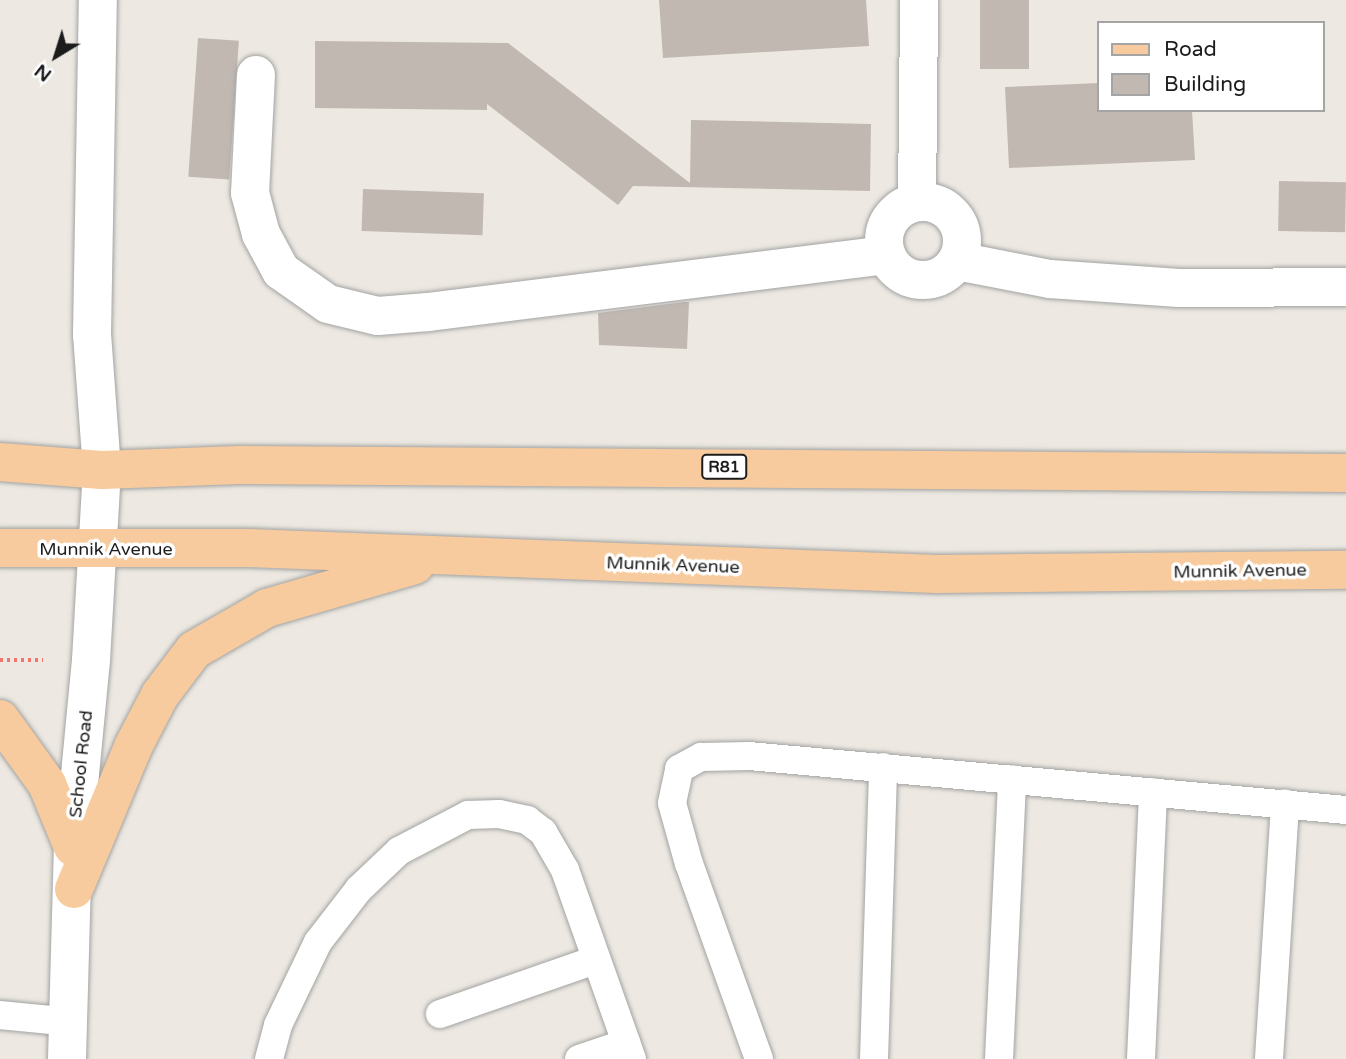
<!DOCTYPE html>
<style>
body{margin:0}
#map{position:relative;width:1346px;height:1059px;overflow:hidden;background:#ede9e2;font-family:"Varela Round",sans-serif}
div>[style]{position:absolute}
.building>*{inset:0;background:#c1b8b2;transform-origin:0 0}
.path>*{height:4.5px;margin-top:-2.25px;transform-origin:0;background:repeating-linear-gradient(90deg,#f3746d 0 3.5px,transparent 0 7px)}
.roads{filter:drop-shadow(0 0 2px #a3a3a3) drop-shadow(0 0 2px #a3a3a3)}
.service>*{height:28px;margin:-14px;padding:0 14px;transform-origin:14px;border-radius:14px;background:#fff}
.minor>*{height:38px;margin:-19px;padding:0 19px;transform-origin:19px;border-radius:19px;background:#fff}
.minor>.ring{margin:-19px;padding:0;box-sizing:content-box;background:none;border:38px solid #fff;border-radius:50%}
.primary>*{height:38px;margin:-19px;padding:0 19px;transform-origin:19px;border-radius:19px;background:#f7cb9d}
span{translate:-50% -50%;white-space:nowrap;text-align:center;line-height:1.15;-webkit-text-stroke:7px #fff;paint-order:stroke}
.shield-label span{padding:2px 5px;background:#fff;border:2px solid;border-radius:5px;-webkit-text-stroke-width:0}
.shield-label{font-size:16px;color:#1c1c1c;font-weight:700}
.street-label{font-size:18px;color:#1c1c1c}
.legend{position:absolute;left:1097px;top:21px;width:228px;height:91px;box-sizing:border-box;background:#fff;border:2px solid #a4a4a4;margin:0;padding:9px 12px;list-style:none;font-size:21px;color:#1c1c1c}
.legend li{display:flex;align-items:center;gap:14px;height:35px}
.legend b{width:35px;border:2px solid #a4a4a4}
.north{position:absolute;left:21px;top:21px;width:70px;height:70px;-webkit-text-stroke:5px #fff;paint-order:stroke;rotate:218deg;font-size:19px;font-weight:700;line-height:28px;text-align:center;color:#1c1c1c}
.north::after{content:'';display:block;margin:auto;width:24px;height:32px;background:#1c1c1c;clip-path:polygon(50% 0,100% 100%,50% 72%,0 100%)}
</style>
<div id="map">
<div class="building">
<div style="clip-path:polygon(659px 0,866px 0,869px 46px,663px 58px)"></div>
<div style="left:980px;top:0;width:49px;height:69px"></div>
<div style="left:198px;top:38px;width:41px;height:139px;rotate:4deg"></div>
<div style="clip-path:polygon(315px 41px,508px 43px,690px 183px,691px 120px,871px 124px,870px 191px,633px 186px,618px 205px,487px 104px,487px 110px,315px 108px)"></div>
<div style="clip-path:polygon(1099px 83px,1099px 110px,1192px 110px,1195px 160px,1009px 168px,1005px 87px)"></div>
<div style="left:1279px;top:181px;width:67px;height:50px;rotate:1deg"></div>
<div style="left:363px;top:189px;width:121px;height:42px;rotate:2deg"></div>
<div style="clip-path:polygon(684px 302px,689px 302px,687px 349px,599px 345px,598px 313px)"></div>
</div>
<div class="path">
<div style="left:0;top:660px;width:43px"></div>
</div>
<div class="roads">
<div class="service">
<div style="left:440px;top:1014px;width:164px;rotate:-19.2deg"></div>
<div style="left:0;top:1015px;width:71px;rotate:5.6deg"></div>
<div style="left:269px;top:1059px;width:35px;rotate:-75deg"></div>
<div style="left:278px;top:1025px;width:92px;rotate:-64.3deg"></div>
<div style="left:318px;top:942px;width:67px;rotate:-52.3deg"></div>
<div style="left:359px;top:889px;width:55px;rotate:-43.5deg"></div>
<div style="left:399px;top:851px;width:78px;rotate:-27.6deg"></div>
<div style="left:468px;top:815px;width:31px;rotate:-2deg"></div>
<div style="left:499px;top:814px;width:29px;rotate:12deg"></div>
<div style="left:527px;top:820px;width:20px;rotate:37deg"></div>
<div style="left:543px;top:832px;width:44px;rotate:59.9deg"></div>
<div style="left:565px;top:870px;width:201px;rotate:70.5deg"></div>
<div style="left:579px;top:1059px;width:50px;rotate:-18.8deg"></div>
<div style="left:759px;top:1059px;width:207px;rotate:-109.7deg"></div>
<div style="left:689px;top:864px;width:63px;rotate:-105.6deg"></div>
<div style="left:672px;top:803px;width:35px;rotate:-78deg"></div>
<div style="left:679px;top:769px;width:25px;rotate:-29deg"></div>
<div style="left:701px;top:757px;width:48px;rotate:-1.2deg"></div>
<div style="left:749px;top:756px;width:599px;rotate:5.17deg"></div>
<div style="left:874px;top:1059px;width:292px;rotate:-88.2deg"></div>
<div style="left:999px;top:1059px;width:280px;rotate:-87.3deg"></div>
<div style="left:1141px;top:1059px;width:267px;rotate:-87.4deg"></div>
<div style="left:1269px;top:1059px;width:256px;rotate:-86.4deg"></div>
</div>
<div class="minor">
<div style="left:256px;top:75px;width:118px;rotate:92.9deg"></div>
<div style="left:250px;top:193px;width:42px;rotate:75deg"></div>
<div style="left:261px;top:234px;width:42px;rotate:61.6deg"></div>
<div style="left:281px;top:271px;width:57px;rotate:35.1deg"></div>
<div style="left:328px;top:304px;width:51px;rotate:13.5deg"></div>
<div style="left:378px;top:316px;width:50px;rotate:-4.6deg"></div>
<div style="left:428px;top:312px;width:462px;rotate:-7.1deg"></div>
<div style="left:917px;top:202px;width:202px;rotate:-89.4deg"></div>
<div class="ring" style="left:884px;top:202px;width:40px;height:40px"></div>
<div style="left:957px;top:261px;width:95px;rotate:11deg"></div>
<div style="left:1050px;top:279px;width:129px;rotate:4deg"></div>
<div style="left:1179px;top:288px;width:167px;rotate:-0.3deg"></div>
<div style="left:67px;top:1059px;width:212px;rotate:-88.4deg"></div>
<div style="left:73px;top:847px;width:188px;rotate:-84.5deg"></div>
<div style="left:91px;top:660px;width:190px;rotate:-86.7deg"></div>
<div style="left:102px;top:470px;width:135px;rotate:-94.2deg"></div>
<div style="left:92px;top:335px;width:335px;rotate:-89deg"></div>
</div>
<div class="primary">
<div style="left:0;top:462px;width:102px;rotate:4.5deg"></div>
<div style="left:102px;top:470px;width:137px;rotate:-2.1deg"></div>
<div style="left:239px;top:465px;width:1107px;rotate:0.41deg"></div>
<div style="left:0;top:548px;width:248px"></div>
<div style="left:248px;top:548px;width:689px;rotate:2.16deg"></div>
<div style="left:937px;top:574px;width:409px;rotate:-0.6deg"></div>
<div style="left:0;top:719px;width:80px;rotate:54.1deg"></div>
<div style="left:47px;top:784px;width:68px;rotate:67.6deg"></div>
<div style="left:74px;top:889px;width:154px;rotate:-67.4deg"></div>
<div style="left:133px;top:747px;width:59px;rotate:-62.6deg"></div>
<div style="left:160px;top:695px;width:56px;rotate:-52.9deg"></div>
<div style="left:194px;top:650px;width:84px;rotate:-29.9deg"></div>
<div style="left:267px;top:608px;width:154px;rotate:-16.2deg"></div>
</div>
</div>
<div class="shield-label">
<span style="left:724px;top:467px">R81</span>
</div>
<div class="street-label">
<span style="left:106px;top:549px">Munnik Avenue</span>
<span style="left:673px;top:565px;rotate:2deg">Munnik Avenue</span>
<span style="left:1240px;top:571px;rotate:-1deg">Munnik Avenue</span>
<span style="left:81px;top:764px;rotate:-84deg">School Road</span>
</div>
<ul class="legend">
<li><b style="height:9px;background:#f7cb9d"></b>Road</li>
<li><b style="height:19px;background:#c1b8b2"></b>Building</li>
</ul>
<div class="north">N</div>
</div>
